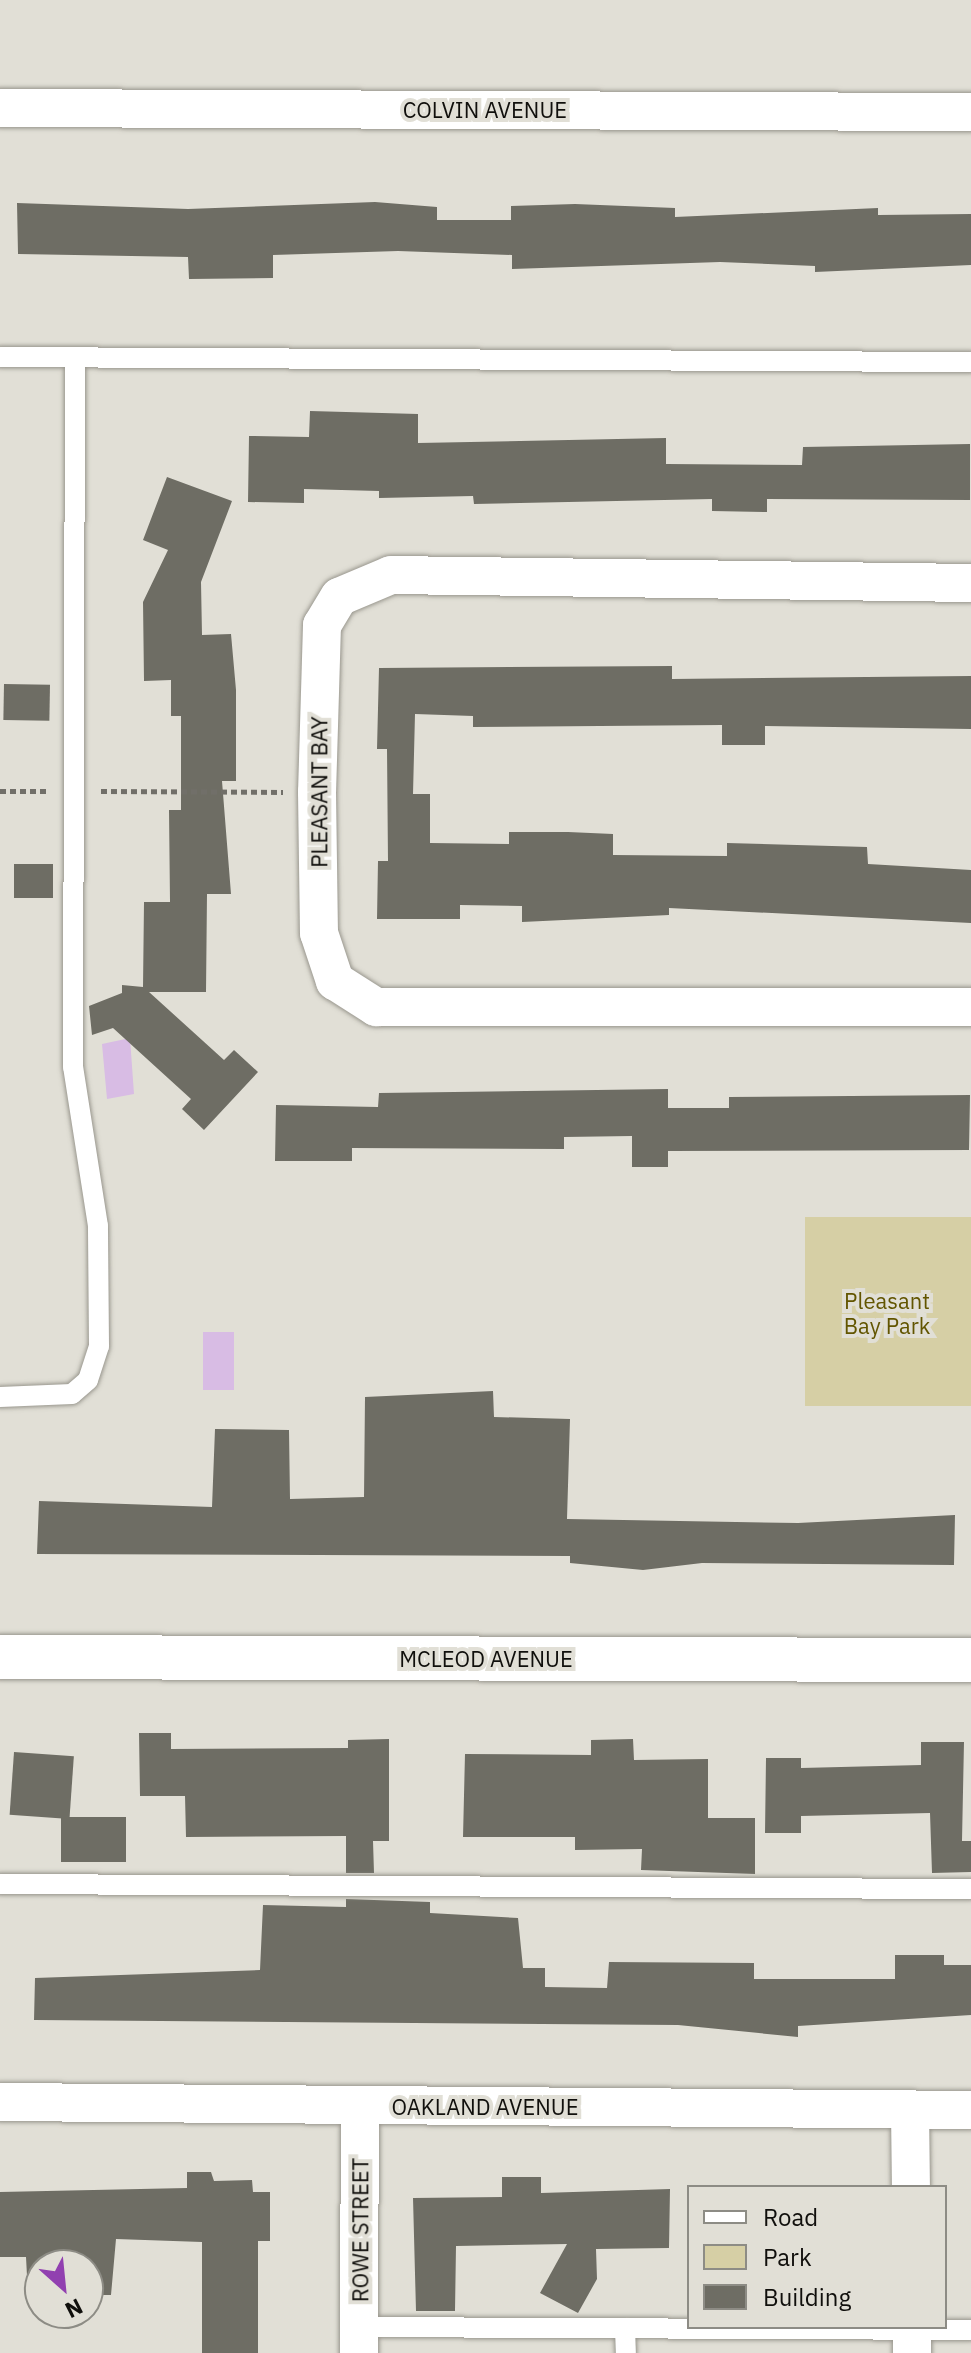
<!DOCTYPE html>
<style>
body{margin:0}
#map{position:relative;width:971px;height:2353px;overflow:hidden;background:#e1dfd6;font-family:"IBM Plex Sans",sans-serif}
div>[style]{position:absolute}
.green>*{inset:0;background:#d6cfa5;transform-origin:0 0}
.water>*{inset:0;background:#d8bce4;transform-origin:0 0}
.building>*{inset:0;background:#6e6d64;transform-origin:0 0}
.path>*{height:5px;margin-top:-2.5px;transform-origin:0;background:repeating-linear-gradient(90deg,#716f69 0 6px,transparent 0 10px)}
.roads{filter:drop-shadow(0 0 2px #99978e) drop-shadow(0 0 2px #99978e)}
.service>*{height:20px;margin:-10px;padding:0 10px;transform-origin:10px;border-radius:10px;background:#fff}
.minor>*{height:38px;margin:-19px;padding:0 19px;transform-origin:19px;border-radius:19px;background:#fff}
.tertiary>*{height:44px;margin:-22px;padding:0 22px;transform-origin:22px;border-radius:22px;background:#fff}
span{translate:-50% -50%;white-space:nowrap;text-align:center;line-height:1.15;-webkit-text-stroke:8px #e1dfd6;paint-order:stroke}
.street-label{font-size:22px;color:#100f0c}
.park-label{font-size:22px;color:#625500}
.legend{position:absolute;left:687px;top:2185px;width:260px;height:144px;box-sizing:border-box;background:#e1dfd6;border:2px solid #8d8c85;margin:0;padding:10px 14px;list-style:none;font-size:24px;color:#100f0c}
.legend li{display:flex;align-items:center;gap:16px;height:40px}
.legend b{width:40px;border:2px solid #8d8c85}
.north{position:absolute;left:24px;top:2249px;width:80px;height:80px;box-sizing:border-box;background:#e1dfd6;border:2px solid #8d8c85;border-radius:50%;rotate:153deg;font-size:22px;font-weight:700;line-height:32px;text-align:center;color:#100f0c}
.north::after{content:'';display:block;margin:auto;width:28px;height:36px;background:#9140b0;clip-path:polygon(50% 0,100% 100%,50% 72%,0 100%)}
</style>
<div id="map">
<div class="green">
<div style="left:805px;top:1217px;width:166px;height:189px"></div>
</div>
<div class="water">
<div style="clip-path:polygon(130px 1038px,134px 1094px,107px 1099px,102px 1044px)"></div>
<div style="left:203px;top:1332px;width:31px;height:58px"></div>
</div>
<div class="building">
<div style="clip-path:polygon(375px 202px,437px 207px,437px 220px,511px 220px,511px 206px,575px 204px,675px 208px,675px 217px,878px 208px,878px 215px,971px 214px,971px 265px,815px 272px,815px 266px,720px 262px,512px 269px,512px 255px,398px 251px,273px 255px,273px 278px,189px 279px,188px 257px,18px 254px,17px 203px,188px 209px)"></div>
<div style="clip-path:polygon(310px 411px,418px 414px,418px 443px,666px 438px,666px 464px,802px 465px,803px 447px,970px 444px,970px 500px,767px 499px,767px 512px,712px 511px,712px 499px,474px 504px,473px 496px,379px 498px,379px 491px,304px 489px,304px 503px,248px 502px,249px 436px,309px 437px)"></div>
<div style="clip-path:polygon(167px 477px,232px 501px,201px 582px,202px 635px,231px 634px,236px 690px,236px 781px,222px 781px,231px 894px,207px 894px,206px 992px,149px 992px,224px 1060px,234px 1050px,258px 1072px,204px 1130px,182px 1109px,191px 1099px,113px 1028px,92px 1035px,89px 1006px,122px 993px,122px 985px,143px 987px,144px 902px,170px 902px,169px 810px,181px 810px,181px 716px,171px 716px,171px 680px,144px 681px,143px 602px,168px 550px,143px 540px)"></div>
<div style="clip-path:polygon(672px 666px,672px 679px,971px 676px,971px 729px,765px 726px,765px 745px,722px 745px,722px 725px,473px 727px,473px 716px,415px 714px,413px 794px,430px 794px,430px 843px,509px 844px,509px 832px,568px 832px,613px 834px,613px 855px,727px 856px,727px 843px,867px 847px,868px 864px,971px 870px,971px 923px,669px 908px,669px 915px,522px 922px,522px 906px,460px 905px,460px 919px,377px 919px,378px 861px,388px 861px,387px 749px,377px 749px,379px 668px)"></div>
<div style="left:4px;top:684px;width:46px;height:36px;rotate:1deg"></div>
<div style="left:14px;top:864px;width:39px;height:34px"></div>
<div style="clip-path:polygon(668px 1089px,668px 1108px,729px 1108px,729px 1097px,970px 1095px,969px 1150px,668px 1151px,668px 1167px,632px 1167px,632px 1136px,564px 1137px,564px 1149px,352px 1148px,352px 1161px,275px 1161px,276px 1105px,378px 1107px,379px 1093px)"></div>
<div style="clip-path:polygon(493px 1391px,494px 1417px,570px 1419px,567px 1519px,798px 1523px,955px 1515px,954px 1565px,702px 1563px,643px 1570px,570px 1563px,570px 1556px,37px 1554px,39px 1501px,212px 1507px,215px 1429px,289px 1430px,290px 1499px,364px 1497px,365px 1397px)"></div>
<div style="clip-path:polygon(139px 1733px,171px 1733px,171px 1749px,348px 1748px,348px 1740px,389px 1739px,389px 1841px,373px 1841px,374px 1873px,346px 1873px,346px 1836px,186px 1837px,185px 1796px,140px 1796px)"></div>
<div style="clip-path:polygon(633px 1739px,634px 1760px,708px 1759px,708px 1818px,755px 1818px,755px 1874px,641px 1870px,642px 1849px,575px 1850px,575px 1837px,463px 1837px,465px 1754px,591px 1755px,591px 1740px)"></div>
<div style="clip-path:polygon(921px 1742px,964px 1742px,962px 1841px,971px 1841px,971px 1872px,932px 1873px,930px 1813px,801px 1816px,801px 1833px,765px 1833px,766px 1758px,801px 1758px,801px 1768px,921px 1765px)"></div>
<div style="left:14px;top:1752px;width:60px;height:63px;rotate:4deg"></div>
<div style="left:61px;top:1817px;width:65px;height:45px"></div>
<div style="clip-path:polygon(346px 1899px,430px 1902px,430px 1913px,518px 1918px,523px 1968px,545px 1968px,545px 1987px,607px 1988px,609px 1962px,754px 1963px,754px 1979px,895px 1979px,895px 1955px,944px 1955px,944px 1965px,971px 1965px,971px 2015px,798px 2026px,798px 2037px,678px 2025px,34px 2020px,35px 1978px,260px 1970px,263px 1905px,346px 1907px)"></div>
<div style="clip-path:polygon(187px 2172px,211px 2172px,214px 2181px,252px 2180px,253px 2192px,270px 2192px,270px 2241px,258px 2241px,258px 2353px,202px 2353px,202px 2242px,116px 2239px,111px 2295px,88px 2295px,88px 2265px,40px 2265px,40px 2295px,28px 2295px,26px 2257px,0 2257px,0 2192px,187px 2188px)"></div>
<div style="clip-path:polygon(502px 2177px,541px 2177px,541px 2193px,670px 2189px,669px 2248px,596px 2249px,597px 2279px,578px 2313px,540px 2293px,567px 2244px,456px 2246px,455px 2311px,416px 2311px,413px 2198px,502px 2197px)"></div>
</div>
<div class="path">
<div style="left:0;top:791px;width:47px"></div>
<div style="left:101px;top:791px;width:182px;rotate:0.3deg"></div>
</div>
<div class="roads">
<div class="service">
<div style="left:0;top:357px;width:971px;rotate:0.3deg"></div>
<div style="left:0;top:1397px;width:72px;rotate:-2.4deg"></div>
<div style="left:72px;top:1394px;width:21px;rotate:-41deg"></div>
<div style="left:88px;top:1380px;width:36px;rotate:-72deg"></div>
<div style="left:99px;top:1346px;width:120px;rotate:-90.5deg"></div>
<div style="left:98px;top:1226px;width:161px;rotate:-98.9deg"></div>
<div style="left:73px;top:1067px;width:710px;rotate:-89.84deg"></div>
<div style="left:0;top:1884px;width:971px;rotate:0.3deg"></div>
<div style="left:359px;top:2327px;width:612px;rotate:0.28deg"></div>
<div style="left:625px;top:2328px;width:25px;rotate:88deg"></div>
</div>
<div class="minor">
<div style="left:0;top:108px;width:971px;rotate:0.24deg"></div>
<div style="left:971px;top:583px;width:580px;rotate:-179.21deg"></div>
<div style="left:391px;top:575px;width:56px;rotate:157.1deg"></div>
<div style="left:339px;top:597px;width:33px;rotate:121deg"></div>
<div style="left:322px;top:625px;width:167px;rotate:91.7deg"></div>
<div style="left:317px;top:792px;width:141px;rotate:89.2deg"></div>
<div style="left:319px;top:933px;width:51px;rotate:71.6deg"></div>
<div style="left:335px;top:981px;width:49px;rotate:32.4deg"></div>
<div style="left:376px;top:1007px;width:595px"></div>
<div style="left:0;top:2102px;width:971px;rotate:0.47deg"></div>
<div style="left:910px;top:2110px;width:77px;rotate:89.3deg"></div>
<div style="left:912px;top:2327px;width:26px;rotate:90deg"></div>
<div style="left:359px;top:2353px;width:246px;rotate:-89.8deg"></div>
</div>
<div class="tertiary">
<div style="left:0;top:1657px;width:971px;rotate:0.18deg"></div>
</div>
</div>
<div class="street-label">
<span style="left:485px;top:110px">COLVIN AVENUE</span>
<span style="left:319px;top:792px;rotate:-90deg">PLEASANT BAY</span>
<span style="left:486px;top:1659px">MCLEOD AVENUE</span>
<span style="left:485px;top:2107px">OAKLAND AVENUE</span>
<span style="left:360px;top:2230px;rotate:-90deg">ROWE STREET</span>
</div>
<div class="park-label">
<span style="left:887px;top:1313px">Pleasant<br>Bay Park</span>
</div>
<ul class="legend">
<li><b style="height:10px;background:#fff"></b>Road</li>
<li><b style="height:22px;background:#d6cfa5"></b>Park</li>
<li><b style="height:22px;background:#6e6d64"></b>Building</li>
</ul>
<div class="north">N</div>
</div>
